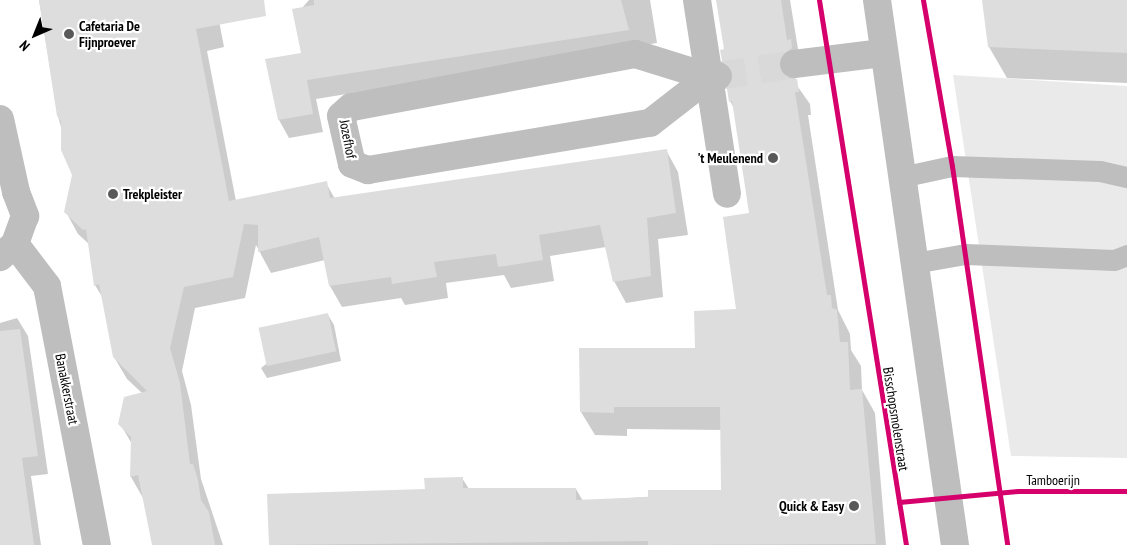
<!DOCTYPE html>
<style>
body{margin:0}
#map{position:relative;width:1127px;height:545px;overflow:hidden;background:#fff;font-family:"PT Sans Narrow",sans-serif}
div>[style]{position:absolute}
.green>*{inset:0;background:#eaeaea}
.shadow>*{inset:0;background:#0003}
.building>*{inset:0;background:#ddd;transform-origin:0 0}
.minor-tunnel>*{height:28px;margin-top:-14px;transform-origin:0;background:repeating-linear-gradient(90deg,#d9d9d9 0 28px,transparent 0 42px)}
.service>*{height:21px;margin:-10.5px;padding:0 10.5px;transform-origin:10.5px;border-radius:10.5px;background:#bebebe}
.minor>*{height:28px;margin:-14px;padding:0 14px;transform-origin:14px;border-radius:14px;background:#bebebe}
.cycleway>*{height:5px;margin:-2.5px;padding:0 2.5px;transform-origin:2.5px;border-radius:2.5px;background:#d6006c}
.dots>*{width:14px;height:14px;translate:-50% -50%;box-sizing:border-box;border:2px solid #fff;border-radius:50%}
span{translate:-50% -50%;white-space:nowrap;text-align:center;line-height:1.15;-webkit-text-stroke:4.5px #fff;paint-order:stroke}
.poi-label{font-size:14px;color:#000;font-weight:700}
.left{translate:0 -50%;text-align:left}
.right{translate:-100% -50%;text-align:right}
.street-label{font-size:14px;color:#000}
.north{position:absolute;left:10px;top:10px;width:50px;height:50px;-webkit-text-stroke:4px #fff;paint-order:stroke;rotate:224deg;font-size:14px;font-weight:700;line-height:20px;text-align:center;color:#000}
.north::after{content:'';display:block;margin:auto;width:18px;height:22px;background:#000;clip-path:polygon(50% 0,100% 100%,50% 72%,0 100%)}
</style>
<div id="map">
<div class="green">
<div style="clip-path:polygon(953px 75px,1127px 86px,1127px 458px,1011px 456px)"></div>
</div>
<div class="shadow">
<div style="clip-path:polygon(39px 0,215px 0,224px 47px,207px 51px,236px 201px,326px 183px,335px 199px,666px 150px,678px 172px,688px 235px,658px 239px,663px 297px,626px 303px,614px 281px,606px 247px,550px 256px,554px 281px,511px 288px,504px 275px,446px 283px,448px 298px,405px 305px,401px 298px,342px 307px,330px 286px,325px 260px,271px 273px,256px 245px,245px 298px,195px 308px,182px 371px,191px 405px,201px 479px,223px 545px,154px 545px,143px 498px,131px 477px,132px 444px,122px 427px,142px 393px,127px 379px,114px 357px,104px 300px,95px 285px,90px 245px,78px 234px,66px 212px,74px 175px,58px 116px)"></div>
<div style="clip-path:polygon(309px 0,650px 0,657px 43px,316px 99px,323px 132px,289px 138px,279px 120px,266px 60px,303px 54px,295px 16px)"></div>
<div style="clip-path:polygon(718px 0,790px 0,799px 55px,805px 72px,793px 80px,810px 104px,811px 115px,808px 115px,838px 310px,850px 334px,851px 350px,861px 366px,862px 390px,875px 413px,886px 545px,270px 545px,268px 495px,426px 490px,462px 478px,469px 489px,576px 489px,583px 501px,722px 492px,722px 430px,627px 429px,627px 436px,595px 435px,581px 412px,581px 350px,696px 349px,738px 311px,751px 214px,735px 110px,730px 101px,733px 78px,723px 61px,725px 50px)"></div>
<div style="clip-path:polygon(983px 0,1127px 0,1127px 83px,1007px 78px,989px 47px)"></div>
<div style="clip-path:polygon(328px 315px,334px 325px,341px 361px,267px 378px,261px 368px)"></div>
<div style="clip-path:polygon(17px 318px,28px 336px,48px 474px,31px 476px,41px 545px,0 545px,0 323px)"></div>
</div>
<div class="building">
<div style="clip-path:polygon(39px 0,264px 0,266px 16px,196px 29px,229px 201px,327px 181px,330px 198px,667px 149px,676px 213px,647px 218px,651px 276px,613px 282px,600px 225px,539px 235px,543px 260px,498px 267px,496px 254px,434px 262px,437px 277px,392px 284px,391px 277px,329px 286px,319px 237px,258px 252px,258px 225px,244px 224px,233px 277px,184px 287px,170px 348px,180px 383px,190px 464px,193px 464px,198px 480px,201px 500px,209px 512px,215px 545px,152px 545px,138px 475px,130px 477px,131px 437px,118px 424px,124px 397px,147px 391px,113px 357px,99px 284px,94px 286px,86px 229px,83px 230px,64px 212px,72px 175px,61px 150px,61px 121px,57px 116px)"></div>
<div style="clip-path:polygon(314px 0,621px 0,629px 30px,307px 80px,313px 114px,278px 120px,265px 59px,301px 53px,292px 9px,314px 5px)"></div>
<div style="clip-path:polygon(716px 0,781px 0,787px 40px,791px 39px,792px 48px,780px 58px,779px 66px,788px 78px,797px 79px,799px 92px,795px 92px,827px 295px,831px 295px,832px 308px,837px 310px,840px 342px,848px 342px,850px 390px,862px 389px,876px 544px,648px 545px,648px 541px,269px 545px,267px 494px,425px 489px,424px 478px,463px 477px,463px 488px,576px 488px,576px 500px,648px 497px,648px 490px,721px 490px,720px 407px,614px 407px,614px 413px,580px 412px,579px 348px,695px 348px,694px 311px,736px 309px,723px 217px,749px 213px,732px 101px,729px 102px,727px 89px,733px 74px,730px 66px,722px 61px,720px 50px,724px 49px)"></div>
<div style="clip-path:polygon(982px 0,1127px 0,1127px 53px,988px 47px)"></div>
<div style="left:328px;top:313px;width:39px;height:71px;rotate:78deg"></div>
<div style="clip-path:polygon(20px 329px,38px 456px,22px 458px,34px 545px,0 545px,0 331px)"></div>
</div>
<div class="minor-tunnel">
<div style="left:718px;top:76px;width:77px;rotate:-9deg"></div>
</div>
<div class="service">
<div style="left:901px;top:177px;width:52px;rotate:-12.2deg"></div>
<div style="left:952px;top:166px;width:148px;rotate:1.9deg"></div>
<div style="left:1100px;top:171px;width:28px;rotate:13deg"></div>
<div style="left:914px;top:263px;width:52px;rotate:-10deg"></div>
<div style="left:965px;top:254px;width:149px;rotate:2.3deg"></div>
<div style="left:1114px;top:260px;width:14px;rotate:-21deg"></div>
</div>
<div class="minor">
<div style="left:697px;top:0;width:196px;rotate:81.2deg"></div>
<div style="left:877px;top:0;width:551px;rotate:81.86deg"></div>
<div style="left:794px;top:64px;width:89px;rotate:-7.1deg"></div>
<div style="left:709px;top:77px;width:77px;rotate:-162.7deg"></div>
<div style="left:635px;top:54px;width:289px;rotate:169.4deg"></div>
<div style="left:351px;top:107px;width:13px;rotate:138deg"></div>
<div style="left:341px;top:116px;width:49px;rotate:77.1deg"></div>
<div style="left:352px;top:164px;width:17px;rotate:21deg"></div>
<div style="left:368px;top:170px;width:286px;rotate:-9.5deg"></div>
<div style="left:650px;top:123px;width:75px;rotate:-37.9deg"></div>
<div style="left:709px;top:77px;width:9px;rotate:-6deg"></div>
<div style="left:0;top:119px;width:75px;rotate:77.6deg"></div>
<div style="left:16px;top:192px;width:26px;rotate:69deg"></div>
<div style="left:25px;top:216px;width:30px;rotate:110deg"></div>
<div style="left:15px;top:244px;width:20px;rotate:139deg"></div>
<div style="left:15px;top:244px;width:53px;rotate:52.7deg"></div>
<div style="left:47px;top:286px;width:264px;rotate:79.1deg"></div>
</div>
<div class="cycleway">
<div style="left:819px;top:0;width:552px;rotate:80.93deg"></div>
<div style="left:923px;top:0;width:169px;rotate:80.1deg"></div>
<div style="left:952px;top:166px;width:383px;rotate:81.7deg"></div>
<div style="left:899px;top:502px;width:120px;rotate:-5.3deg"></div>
<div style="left:1018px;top:491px;width:109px"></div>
</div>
<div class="dots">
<div style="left:69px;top:34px;background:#595959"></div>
<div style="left:773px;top:158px;background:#595959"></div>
<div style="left:113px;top:194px;background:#595959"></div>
<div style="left:854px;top:506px;background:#595959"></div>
</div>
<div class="poi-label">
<span class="left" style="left:79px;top:34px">Cafetaria De<br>Fijnproever</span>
<span class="right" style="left:763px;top:158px">'t Meulenend</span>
<span class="left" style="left:123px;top:194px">Trekpleister</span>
<span class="right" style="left:844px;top:506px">Quick &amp; Easy</span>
</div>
<div class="street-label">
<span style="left:348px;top:139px;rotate:79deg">Jozefhof</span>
<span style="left:67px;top:389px;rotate:79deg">Banakkerstraat</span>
<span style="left:896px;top:419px;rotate:81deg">Bisschopsmolenstraat</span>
<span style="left:1053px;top:480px">Tamboerijn</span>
</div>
<div class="north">N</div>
</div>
